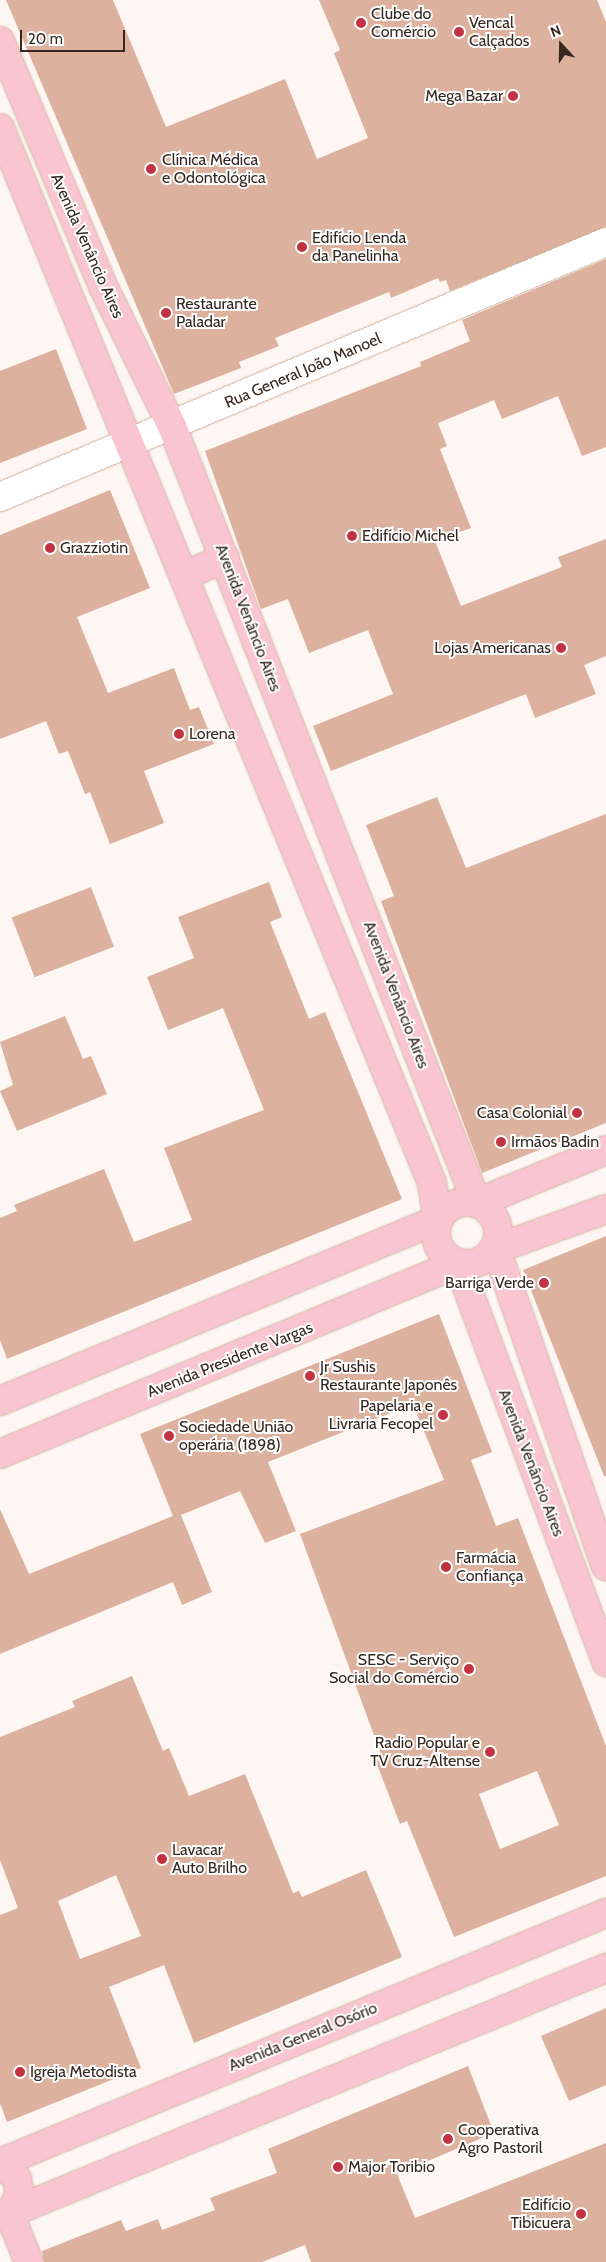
<!DOCTYPE html>
<meta charset="utf-8">
<style>
body{margin:0}
#map{position:relative;width:606px;height:2262px;overflow:hidden;background:#fdf6f2;font-family:Cabin,sans-serif}
div>[style]{position:absolute}
.building>*{inset:0;background:#dcb19d;transform-origin:0 0}
.roads{filter:drop-shadow(0 0 1px #cfb19c) drop-shadow(0 0 1px #cfb19c)}
.minor>*{height:28px;margin:-14px;padding:0 14px;transform-origin:14px;border-radius:14px;background:#fff}
.major>*{height:28px;margin:-14px;padding:0 14px;transform-origin:14px;border-radius:14px;background:#f9c5d0}
.major>.ring{margin:-14px;padding:0;box-sizing:content-box;background:none;border:28px solid #f9c5d0;border-radius:50%}
.dots>*{width:14px;height:14px;translate:-50% -50%;box-sizing:border-box;border:2px solid #fff;border-radius:50%}
span{translate:-50% -50%;white-space:nowrap;text-align:center;line-height:1.15;-webkit-text-stroke:4px #fff;paint-order:stroke}
.poi-label{font-size:16px;color:#342820}
.left{translate:0 -50%;text-align:left}
.right{translate:-100% -50%;text-align:right}
.street-label{font-size:16px;color:#342820}
.north{position:absolute;left:536px;top:20px;width:50px;height:50px;-webkit-text-stroke:4px #fff;paint-order:stroke;rotate:339deg;font-size:14px;font-weight:700;line-height:20px;text-align:center;color:#342820}
.north::after{content:'';display:block;margin:auto;width:18px;height:22px;background:#342820;clip-path:polygon(50% 0,100% 100%,50% 72%,0 100%)}
.scale{position:absolute;left:20px;top:30px;width:105px;height:22px;box-sizing:border-box;border:2px solid #342820;border-top:0;padding-left:6px;font-size:15px;line-height:18px;white-space:nowrap;color:#342820;-webkit-text-stroke:4px #fff;paint-order:stroke}
</style>
<div id="map">
<div class="building">
<div style="clip-path:polygon(6px 0,113px 0,166px 127px,285px 79px,317px 159px,368px 138px,334px 53px,340px 50px,319px 0,597px 0,606px 22px,606px 227px,450px 291px,446px 280px,440px 282px,438px 278px,391px 298px,389px 292px,275px 338px,279px 346px,239px 362px,241px 368px,174px 394px)"></div>
<div style="clip-path:polygon(606px 259px,606px 447px,582px 456px,558px 396px,502px 419px,494px 400px,438px 423px,447px 446px,440px 449px,471px 528px,435px 541px,461px 606px,562px 567px,558px 557px,606px 539px,606px 656px,584px 665px,596px 694px,535px 718px,526px 694px,331px 771px,313px 726px,393px 694px,368px 630px,309px 653px,288px 599px,261px 609px,205px 451px,421px 366px,420px 362px,470px 341px,462px 320px)"></div>
<div style="clip-path:polygon(56px 349px,87px 429px,0 463px,0 371px)"></div>
<div style="clip-path:polygon(110px 490px,150px 588px,77px 617px,108px 693px,174px 668px,190px 710px,199px 707px,214px 744px,144px 771px,164px 823px,110px 844px,90px 792px,85px 794px,68px 751px,59px 754px,46px 721px,0 739px,0 535px)"></div>
<div style="clip-path:polygon(437px 797px,466px 868px,606px 814px,606px 1123px,482px 1173px,381px 901px,394px 896px,366px 825px)"></div>
<div style="clip-path:polygon(269px 882px,282px 917px,270px 922px,309px 1019px,325px 1012px,402px 1199px,7px 1359px,0 1340px,0 1218px,17px 1211px,14px 1205px,104px 1169px,134px 1242px,192px 1220px,164px 1148px,264px 1110px,223px 1008px,168px 1030px,147px 977px,194px 958px,178px 917px)"></div>
<div style="left:91px;top:887px;width:64px;height:85px;rotate:69deg"></div>
<div style="clip-path:polygon(65px 1016px,83px 1059px,91px 1056px,107px 1094px,17px 1131px,0 1091px,13px 1085px,0 1042px)"></div>
<div style="clip-path:polygon(606px 1236px,606px 1476px,604px 1476px,523px 1270px)"></div>
<div style="clip-path:polygon(evenodd,439px 1314px,492px 1452px,471px 1460px,496px 1526px,518px 1518px,606px 1746px,606px 1876px,454px 1937px,407px 1821px,400px 1824px,375px 1759px,382px 1757px,300px 1534px,444px 1480px,413px 1404px,268px 1462px,296px 1531px,265px 1543px,240px 1491px,181px 1515px,212px 1592px,182px 1605px,173px 1582px,0 1654px,0 1509px,29px 1574px,173px 1516px,140px 1434px,439px 1314px,537px 1771px,559px 1825px,500px 1849px,479px 1794px,537px 1771px)"></div>
<div style="clip-path:polygon(evenodd,132px 1676px,163px 1751px,169px 1748px,189px 1796px,245px 1774px,293px 1893px,299px 1891px,302px 1897px,366px 1870px,402px 1957px,194px 2043px,164px 1965px,109px 1987px,141px 2068px,7px 2122px,0 2103px,0 1915px,18px 1908px,0 1860px,0 1737px,75px 1707px,72px 1701px,132px 1676px,116px 1875px,141px 1936px,80px 1959px,58px 1901px,116px 1875px)"></div>
<div style="clip-path:polygon(606px 2008px,606px 2085px,569px 2101px,541px 2036px)"></div>
<div style="clip-path:polygon(468px 2066px,494px 2133px,397px 2174px,415px 2218px,606px 2143px,606px 2262px,311px 2262px,305px 2245px,262px 2262px,44px 2262px,42px 2251px,121px 2220px,126px 2231px,158px 2219px,162px 2230px,215px 2210px,210px 2198px,277px 2173px,268px 2149px)"></div>
</div>
<div class="roads">
<div class="minor">
<div style="left:0;top:497px;width:657px;rotate:-22.82deg"></div>
</div>
<div class="major">
<div style="left:0;top:41px;width:268px;rotate:67.2deg"></div>
<div style="left:104px;top:288px;width:154px;rotate:63.8deg"></div>
<div style="left:172px;top:426px;width:835px;rotate:68.57deg"></div>
<div style="left:0;top:128px;width:1140px;rotate:67.73deg"></div>
<div style="left:432px;top:1183px;width:37px;rotate:81deg"></div>
<div style="left:184px;top:576px;width:45px;rotate:-23.7deg"></div>
<div class="ring" style="left:436px;top:1202px;width:34px;height:34px"></div>
<div style="left:477px;top:1203px;width:139px;rotate:-22.3deg"></div>
<div style="left:496px;top:1249px;width:336px;rotate:70.9deg"></div>
<div style="left:496px;top:1249px;width:117px;rotate:-20deg"></div>
<div style="left:458px;top:1263px;width:426px;rotate:69.6deg"></div>
<div style="left:0;top:1401px;width:474px;rotate:-22.5deg"></div>
<div style="left:0;top:1454px;width:496px;rotate:-22.6deg"></div>
<div style="left:0;top:2163px;width:656px;rotate:-22.42deg"></div>
<div style="left:0;top:2168px;width:9px;rotate:13deg"></div>
<div style="left:9px;top:2170px;width:12px;rotate:48deg"></div>
<div style="left:17px;top:2179px;width:16px;rotate:79deg"></div>
<div style="left:20px;top:2195px;width:21px;rotate:121deg"></div>
<div style="left:9px;top:2213px;width:53px;rotate:67.8deg"></div>
<div style="left:0;top:2217px;width:655px;rotate:-22.34deg"></div>
</div>
</div>
<div class="dots">
<div style="left:361px;top:23px;background:#c23243"></div>
<div style="left:459px;top:32px;background:#c23243"></div>
<div style="left:513px;top:96px;background:#c23243"></div>
<div style="left:151px;top:169px;background:#c23243"></div>
<div style="left:302px;top:247px;background:#c23243"></div>
<div style="left:166px;top:313px;background:#c23243"></div>
<div style="left:352px;top:536px;background:#c23243"></div>
<div style="left:50px;top:548px;background:#c23243"></div>
<div style="left:561px;top:648px;background:#c23243"></div>
<div style="left:179px;top:734px;background:#c23243"></div>
<div style="left:577px;top:1113px;background:#c23243"></div>
<div style="left:501px;top:1142px;background:#c23243"></div>
<div style="left:544px;top:1283px;background:#c23243"></div>
<div style="left:310px;top:1376px;background:#c23243"></div>
<div style="left:443px;top:1415px;background:#c23243"></div>
<div style="left:169px;top:1436px;background:#c23243"></div>
<div style="left:446px;top:1567px;background:#c23243"></div>
<div style="left:469px;top:1669px;background:#c23243"></div>
<div style="left:490px;top:1752px;background:#c23243"></div>
<div style="left:162px;top:1859px;background:#c23243"></div>
<div style="left:20px;top:2072px;background:#c23243"></div>
<div style="left:448px;top:2139px;background:#c23243"></div>
<div style="left:338px;top:2167px;background:#c23243"></div>
<div style="left:581px;top:2214px;background:#c23243"></div>
</div>
<div class="poi-label">
<span class="left" style="left:371px;top:23px">Clube do<br>Comércio</span>
<span class="left" style="left:469px;top:32px">Vencal<br>Calçados</span>
<span class="right" style="left:503px;top:96px">Mega Bazar</span>
<span class="left" style="left:162px;top:169px">Clínica Médica<br>e Odontológica</span>
<span class="left" style="left:312px;top:247px">Edifício Lenda<br>da Panelinha</span>
<span class="left" style="left:176px;top:313px">Restaurante<br>Paladar</span>
<span class="left" style="left:362px;top:536px">Edifício Michel</span>
<span class="left" style="left:60px;top:548px">Grazziotin</span>
<span class="right" style="left:551px;top:648px">Lojas Americanas</span>
<span class="left" style="left:189px;top:734px">Lorena</span>
<span class="right" style="left:567px;top:1113px">Casa Colonial</span>
<span class="left" style="left:511px;top:1142px">Irmãos Badin</span>
<span class="right" style="left:534px;top:1283px">Barriga Verde</span>
<span class="left" style="left:320px;top:1376px">Jr Sushis<br>Restaurante Japonês</span>
<span class="right" style="left:433px;top:1415px">Papelaria e<br>Livraria Fecopel</span>
<span class="left" style="left:179px;top:1436px">Sociedade União<br>operária (1898)</span>
<span class="left" style="left:456px;top:1567px">Farmácia<br>Confiança</span>
<span class="right" style="left:459px;top:1669px">SESC - Serviço<br>Social do Comércio</span>
<span class="right" style="left:480px;top:1752px">Radio Popular e<br>TV Cruz-Altense</span>
<span class="left" style="left:172px;top:1859px">Lavacar<br>Auto Brilho</span>
<span class="left" style="left:30px;top:2072px">Igreja Metodista</span>
<span class="left" style="left:458px;top:2139px">Cooperativa<br>Agro Pastoril</span>
<span class="left" style="left:348px;top:2167px">Major Toribio</span>
<span class="right" style="left:571px;top:2214px">Edifício<br>Tibicuera</span>
</div>
<div class="street-label">
<span style="left:87px;top:246px;rotate:66deg">Avenida Venâncio Aires</span>
<span style="left:303px;top:371px;rotate:-23deg">Rua General João Manoel</span>
<span style="left:248px;top:618px;rotate:69deg">Avenida Venâncio Aires</span>
<span style="left:396px;top:995px;rotate:69deg">Avenida Venâncio Aires</span>
<span style="left:230px;top:1360px;rotate:-22deg">Avenida Presidente Vargas</span>
<span style="left:531px;top:1463px;rotate:69deg">Avenida Venâncio Aires</span>
<span style="left:303px;top:2037px;rotate:-22deg">Avenida General Osório</span>
</div>
<div class="north">N</div>
<div class="scale">20 m</div>
</div>
